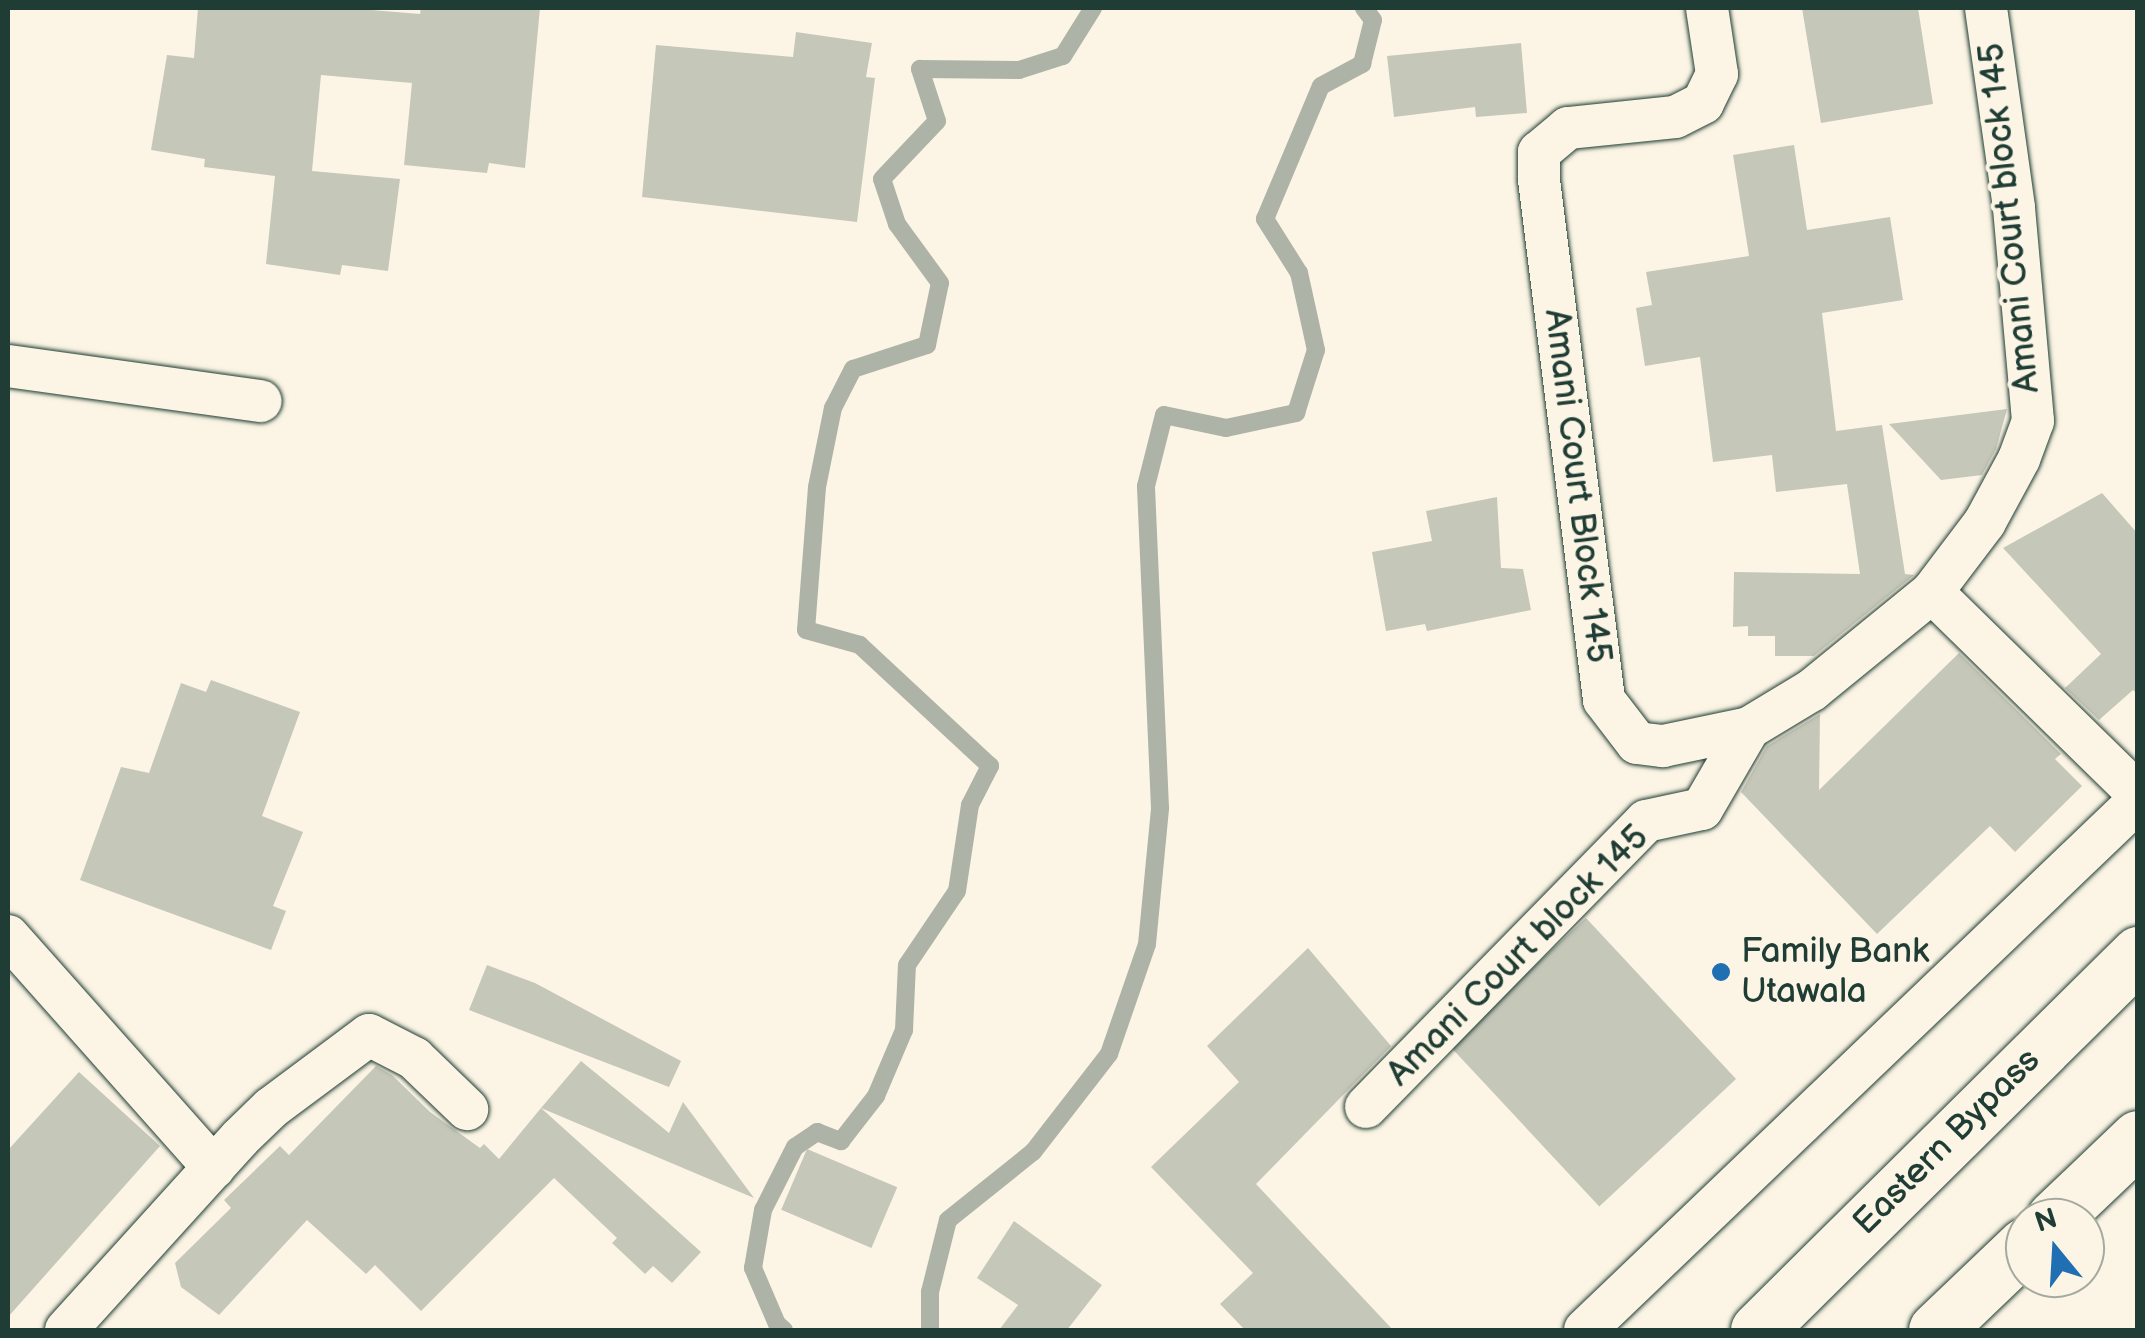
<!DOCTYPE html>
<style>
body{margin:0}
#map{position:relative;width:2145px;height:1338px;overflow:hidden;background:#fcf5e5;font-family:"Balsamiq Sans",sans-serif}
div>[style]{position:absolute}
.stream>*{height:18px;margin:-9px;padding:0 9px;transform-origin:9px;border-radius:9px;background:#aeb3a7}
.building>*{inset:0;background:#c5c7b9;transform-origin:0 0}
.roads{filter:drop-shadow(0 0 2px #1f3d34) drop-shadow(0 0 2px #1f3d34)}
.street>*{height:42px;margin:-21px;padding:0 21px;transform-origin:21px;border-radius:21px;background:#fcf5e5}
.primary>*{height:55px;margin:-27.5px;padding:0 27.5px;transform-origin:27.5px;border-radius:27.5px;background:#fcf5e5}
.dots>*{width:28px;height:28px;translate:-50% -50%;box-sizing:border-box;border:5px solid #fcf5e5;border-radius:50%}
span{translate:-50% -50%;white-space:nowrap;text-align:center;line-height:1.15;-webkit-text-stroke:8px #fcf5e5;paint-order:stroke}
.street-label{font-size:35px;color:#1f3d34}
.poi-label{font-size:35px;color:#1f3d34}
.left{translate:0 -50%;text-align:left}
.frame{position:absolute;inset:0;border:10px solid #1f3d34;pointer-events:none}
.north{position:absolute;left:2005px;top:1198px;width:100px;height:100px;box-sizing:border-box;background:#fcf5e5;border:2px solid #a4ab9e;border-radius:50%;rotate:342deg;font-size:28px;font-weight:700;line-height:40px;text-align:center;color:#1f3d34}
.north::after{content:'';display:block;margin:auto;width:35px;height:45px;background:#1f6fb2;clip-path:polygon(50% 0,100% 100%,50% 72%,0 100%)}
</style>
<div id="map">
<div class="stream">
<div style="left:784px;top:1330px;width:9px;rotate:-139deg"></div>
<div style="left:777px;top:1324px;width:61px;rotate:-113.2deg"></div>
<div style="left:753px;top:1268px;width:59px;rotate:-80.2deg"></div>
<div style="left:763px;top:1210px;width:71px;rotate:-63.1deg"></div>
<div style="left:795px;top:1147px;width:27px;rotate:-34deg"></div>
<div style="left:817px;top:1132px;width:26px;rotate:21deg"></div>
<div style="left:841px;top:1141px;width:57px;rotate:-52.1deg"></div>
<div style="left:876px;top:1096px;width:72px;rotate:-67deg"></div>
<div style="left:904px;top:1030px;width:65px;rotate:-87.4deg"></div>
<div style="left:907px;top:965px;width:89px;rotate:-56deg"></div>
<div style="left:957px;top:891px;width:87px;rotate:-81.4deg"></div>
<div style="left:970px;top:805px;width:44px;rotate:-62.9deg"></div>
<div style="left:990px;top:766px;width:178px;rotate:-137.1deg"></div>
<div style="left:860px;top:645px;width:56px;rotate:-164.5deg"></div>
<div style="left:806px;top:630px;width:143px;rotate:-85.6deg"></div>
<div style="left:817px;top:487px;width:81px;rotate:-78.6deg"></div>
<div style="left:833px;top:408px;width:44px;rotate:-62.9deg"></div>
<div style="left:853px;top:369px;width:78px;rotate:-18deg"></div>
<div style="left:927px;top:345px;width:63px;rotate:-78.2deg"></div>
<div style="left:940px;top:283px;width:73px;rotate:-126.1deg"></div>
<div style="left:897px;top:224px;width:47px;rotate:-108.4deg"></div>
<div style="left:882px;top:179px;width:80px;rotate:-46.5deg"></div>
<div style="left:937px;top:121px;width:55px;rotate:-108.1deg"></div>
<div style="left:920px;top:69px;width:99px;rotate:0.6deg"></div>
<div style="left:1019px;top:70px;width:46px;rotate:-17.7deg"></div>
<div style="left:1063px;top:56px;width:57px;rotate:-58deg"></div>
<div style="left:930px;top:1330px;width:38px;rotate:-90deg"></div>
<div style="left:930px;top:1292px;width:74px;rotate:-76deg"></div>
<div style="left:948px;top:1220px;width:109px;rotate:-38.7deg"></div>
<div style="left:1033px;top:1152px;width:124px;rotate:-52.2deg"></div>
<div style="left:1109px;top:1054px;width:116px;rotate:-70.9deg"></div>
<div style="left:1147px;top:944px;width:137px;rotate:-84.5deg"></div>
<div style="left:1160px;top:808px;width:322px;rotate:-92.5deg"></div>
<div style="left:1146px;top:486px;width:73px;rotate:-75.8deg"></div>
<div style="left:1164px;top:415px;width:63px;rotate:11.8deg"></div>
<div style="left:1226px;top:428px;width:72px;rotate:-12.1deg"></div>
<div style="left:1296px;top:413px;width:66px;rotate:-72.4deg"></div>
<div style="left:1316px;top:350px;width:79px;rotate:-102.4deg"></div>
<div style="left:1299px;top:273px;width:64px;rotate:-122.2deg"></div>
<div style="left:1265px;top:219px;width:144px;rotate:-67.2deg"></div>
<div style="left:1321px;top:86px;width:47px;rotate:-28.2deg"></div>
<div style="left:1362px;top:64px;width:45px;rotate:-76deg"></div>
<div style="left:1373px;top:20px;width:15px;rotate:-127deg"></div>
</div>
<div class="building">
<div style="clip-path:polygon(198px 8px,347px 8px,420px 14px,421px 8px,540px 8px,525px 168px,489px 163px,487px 173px,404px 165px,412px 83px,321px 75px,312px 171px,400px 179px,388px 271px,342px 265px,340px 275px,266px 264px,275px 176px,204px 167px,205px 159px,151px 150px,167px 55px,194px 58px)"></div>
<div style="clip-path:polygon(1802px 8px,1918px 8px,1933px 104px,1821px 123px)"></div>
<div style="clip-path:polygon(796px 32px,872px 43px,866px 77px,875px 78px,857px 222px,642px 197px,656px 45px,793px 57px)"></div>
<div style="clip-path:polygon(1521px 43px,1527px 113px,1476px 117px,1475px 107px,1394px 117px,1387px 56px)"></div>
<div style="clip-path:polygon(1794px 145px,1807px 230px,1890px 217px,1903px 300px,1822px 313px,1836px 431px,1882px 425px,1905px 574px,1914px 575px,1814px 656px,1775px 656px,1775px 636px,1748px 636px,1748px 626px,1733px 627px,1734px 572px,1860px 574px,1847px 484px,1776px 492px,1772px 455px,1713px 462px,1700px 357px,1645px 366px,1636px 308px,1652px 305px,1646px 272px,1749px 256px,1733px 155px)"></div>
<div style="clip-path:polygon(2007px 409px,1996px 449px,1982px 475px,1941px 480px,1889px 424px)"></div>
<div style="clip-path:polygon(2102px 493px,2138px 534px,2138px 694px,2133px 690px,2099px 720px,2065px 688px,2101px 654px,2003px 548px)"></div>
<div style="clip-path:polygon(1497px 497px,1501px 568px,1523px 569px,1531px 610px,1427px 631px,1425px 624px,1386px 631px,1372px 552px,1432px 541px,1426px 511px)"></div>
<div style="clip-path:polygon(1959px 653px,2061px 754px,2055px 759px,2082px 786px,2015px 852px,1990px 826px,1877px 934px,1741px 792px,1767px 746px,1820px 714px,1819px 790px)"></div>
<div style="clip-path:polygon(211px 680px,300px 712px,262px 816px,303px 832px,273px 906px,286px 911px,271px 950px,80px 880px,121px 767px,149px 773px,181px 683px,206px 692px)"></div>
<div style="left:1586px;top:918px;width:220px;height:187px;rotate:47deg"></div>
<div style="clip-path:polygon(1308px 948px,1391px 1046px,1256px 1184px,1393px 1330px,1245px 1330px,1220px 1304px,1253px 1273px,1151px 1167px,1239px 1082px,1207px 1046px)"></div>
<div style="clip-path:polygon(487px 965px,535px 983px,681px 1061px,669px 1087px,469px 1010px)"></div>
<div style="clip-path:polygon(581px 1061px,669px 1133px,683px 1102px,754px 1198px,541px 1108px)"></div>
<div style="clip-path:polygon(376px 1066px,392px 1075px,430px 1112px,480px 1148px,484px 1144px,499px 1159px,541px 1108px,701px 1252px,672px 1283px,653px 1266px,645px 1274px,612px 1243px,617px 1238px,554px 1178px,421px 1311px,375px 1265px,366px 1274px,307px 1220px,219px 1315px,181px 1287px,175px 1263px,231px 1208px,224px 1200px,280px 1146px,289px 1155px)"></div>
<div style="clip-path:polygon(79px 1072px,160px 1146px,8px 1317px,8px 1150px)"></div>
<div style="left:807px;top:1149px;width:98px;height:66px;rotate:23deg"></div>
<div style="clip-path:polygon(1014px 1221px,1102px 1285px,1067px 1330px,999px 1330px,1018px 1305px,977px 1278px)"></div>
</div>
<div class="roads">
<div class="street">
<div style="left:1707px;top:8px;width:67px;rotate:81.4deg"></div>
<div style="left:1717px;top:74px;width:32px;rotate:116deg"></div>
<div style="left:1703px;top:103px;width:31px;rotate:153deg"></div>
<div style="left:1675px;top:117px;width:108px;rotate:174.1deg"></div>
<div style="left:1568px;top:128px;width:38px;rotate:140deg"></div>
<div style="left:1539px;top:152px;width:28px;rotate:90deg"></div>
<div style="left:1539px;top:180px;width:524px;rotate:82.87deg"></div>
<div style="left:1604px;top:700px;width:54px;rotate:52.5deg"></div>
<div style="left:1637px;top:743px;width:26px;rotate:7deg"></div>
<div style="left:1663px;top:746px;width:88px;rotate:-11.8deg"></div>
<div style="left:1749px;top:728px;width:74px;rotate:-31.1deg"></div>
<div style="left:1812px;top:690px;width:155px;rotate:-39.2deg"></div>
<div style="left:1986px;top:8px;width:202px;rotate:82deg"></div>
<div style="left:2014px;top:208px;width:214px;rotate:84.9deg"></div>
<div style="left:2033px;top:421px;width:40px;rotate:110.2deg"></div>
<div style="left:2019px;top:459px;width:72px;rotate:118.4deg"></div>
<div style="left:1985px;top:522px;width:88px;rotate:127.1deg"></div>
<div style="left:1932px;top:592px;width:289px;rotate:44.4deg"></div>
<div style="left:8px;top:366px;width:255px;rotate:7.9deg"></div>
<div style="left:8px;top:936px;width:310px;rotate:48.4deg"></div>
<div style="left:1366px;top:1107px;width:400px;rotate:-45.6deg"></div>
<div style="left:1646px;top:821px;width:57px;rotate:-12.1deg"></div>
<div style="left:1702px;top:809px;width:94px;rotate:-59.9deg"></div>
<div style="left:66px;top:1330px;width:259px;rotate:-47.8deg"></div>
<div style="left:240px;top:1138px;width:43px;rotate:-44.1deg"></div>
<div style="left:271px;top:1108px;width:122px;rotate:-36.7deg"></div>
<div style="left:369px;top:1035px;width:51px;rotate:27.1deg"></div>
<div style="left:414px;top:1058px;width:74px;rotate:43.9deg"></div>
<div style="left:1585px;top:1330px;width:765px;rotate:-43.73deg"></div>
</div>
<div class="primary">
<div style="left:2054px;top:1218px;width:116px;rotate:-43.6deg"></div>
<div style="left:1758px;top:1330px;width:535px;rotate:-44.7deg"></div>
<div style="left:1936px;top:1330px;width:123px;rotate:-43.7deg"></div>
</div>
</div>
<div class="dots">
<div style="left:1721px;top:972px;background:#1f6fb2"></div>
</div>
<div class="street-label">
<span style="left:2010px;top:218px;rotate:-96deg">Amani Court block 145</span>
<span style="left:1577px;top:486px;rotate:83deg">Amani Court Block 145</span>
<span style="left:1518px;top:956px;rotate:-45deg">Amani Court block 145</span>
<span style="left:1947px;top:1142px;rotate:-45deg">Eastern Bypass</span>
</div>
<div class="poi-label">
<span class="left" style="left:1741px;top:972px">Family Bank<br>Utawala</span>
</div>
<div class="frame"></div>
<div class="north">N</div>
</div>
